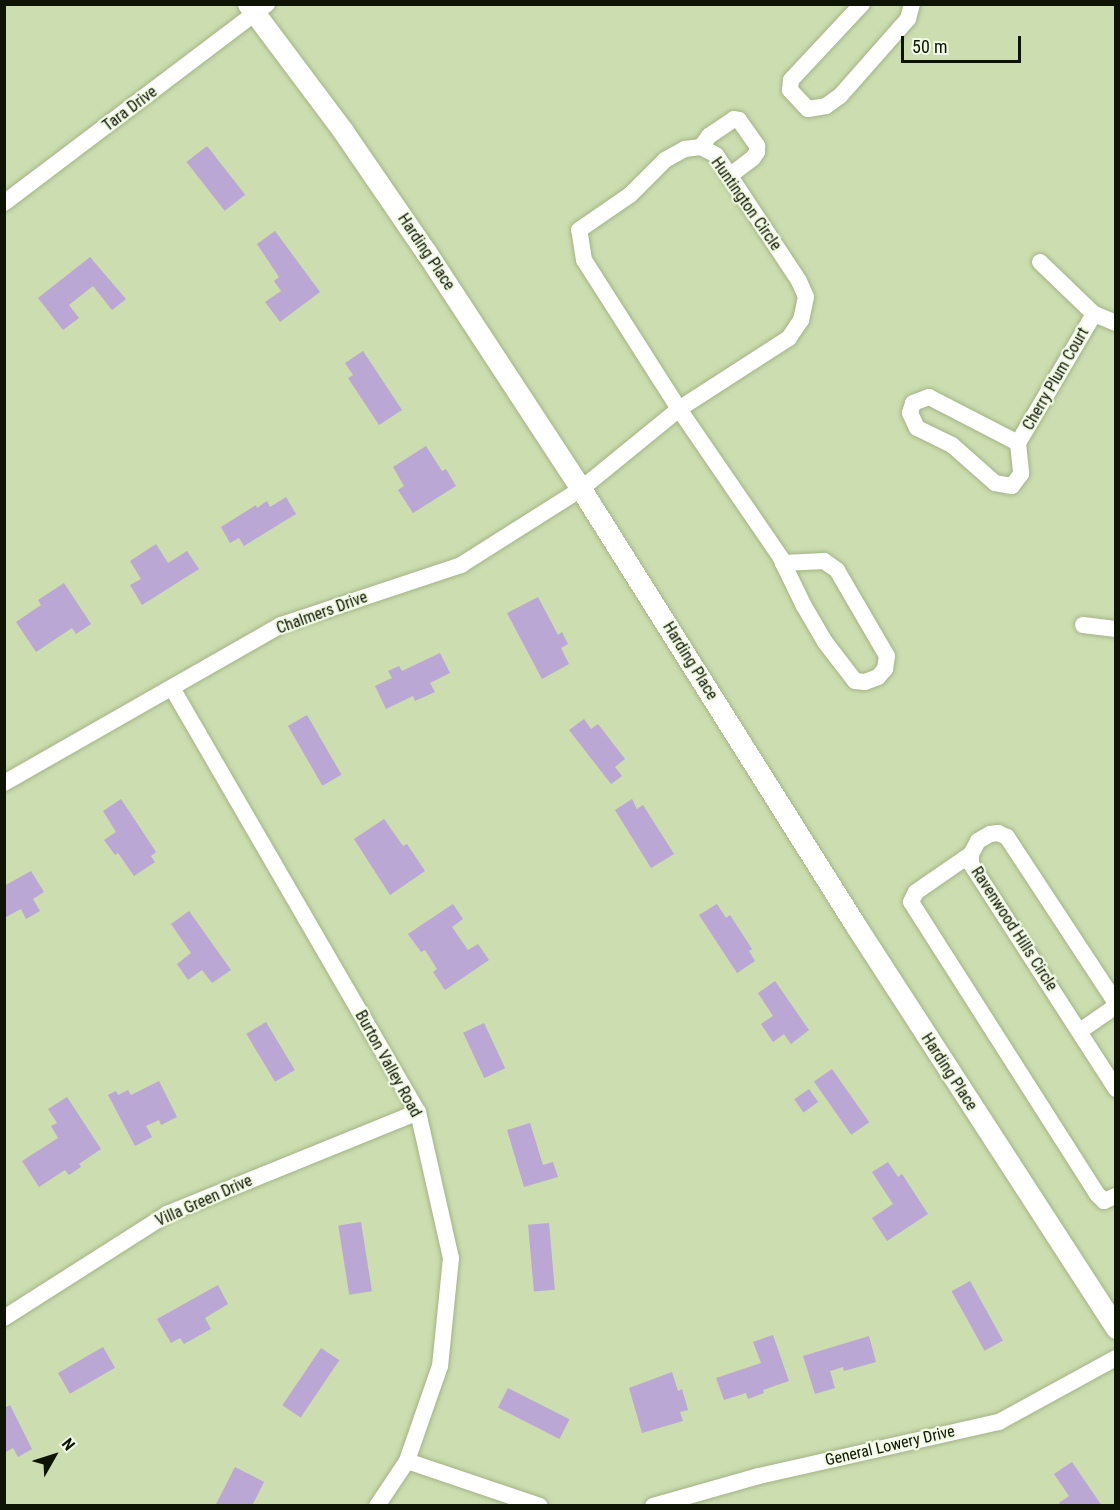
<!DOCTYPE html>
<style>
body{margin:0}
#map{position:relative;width:1120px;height:1510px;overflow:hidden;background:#ccddaf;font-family:"Roboto Condensed",sans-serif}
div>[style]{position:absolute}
.building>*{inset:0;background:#baa7d3;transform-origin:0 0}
.roads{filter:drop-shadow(0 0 2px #a3b487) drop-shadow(0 0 2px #a3b487)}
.minor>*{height:16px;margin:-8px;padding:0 8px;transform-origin:8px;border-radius:8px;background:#fff}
.major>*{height:21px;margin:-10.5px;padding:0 10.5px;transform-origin:10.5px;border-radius:10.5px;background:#fff}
span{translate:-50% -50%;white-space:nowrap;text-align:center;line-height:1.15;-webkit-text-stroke:4.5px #f1fae3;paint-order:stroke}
.street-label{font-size:16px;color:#0e1404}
.frame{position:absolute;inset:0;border:6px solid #0e1404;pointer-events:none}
.north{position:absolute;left:24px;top:1426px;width:60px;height:60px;-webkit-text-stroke:4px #f1fae3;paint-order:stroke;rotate:51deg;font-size:16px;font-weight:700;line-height:24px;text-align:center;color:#0e1404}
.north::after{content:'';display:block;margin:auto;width:21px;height:27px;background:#0e1404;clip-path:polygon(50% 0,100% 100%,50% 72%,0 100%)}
.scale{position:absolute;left:901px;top:36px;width:120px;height:27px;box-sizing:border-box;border:3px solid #0e1404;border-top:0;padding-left:8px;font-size:18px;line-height:21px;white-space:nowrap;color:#0e1404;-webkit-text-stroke:4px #f1fae3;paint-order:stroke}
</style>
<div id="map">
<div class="building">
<div style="left:207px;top:146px;width:62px;height:26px;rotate:52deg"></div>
<div style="clip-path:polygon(275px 231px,320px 292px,280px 322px,265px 302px,281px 291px,274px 281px,279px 277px,257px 244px)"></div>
<div style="clip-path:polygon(90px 257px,126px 299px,112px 310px,93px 286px,69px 305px,79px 318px,63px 330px,38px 298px)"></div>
<div style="clip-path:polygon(363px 351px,402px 410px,379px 425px,348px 378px,353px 375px,345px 363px)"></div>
<div style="clip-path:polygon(426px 446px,442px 471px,446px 469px,456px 486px,413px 513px,398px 490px,404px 486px,393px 467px)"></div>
<div style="clip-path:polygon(286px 497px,296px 514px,244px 546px,239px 538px,230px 543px,221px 527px,256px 505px,257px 508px,267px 501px,270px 507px)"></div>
<div style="clip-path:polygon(156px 544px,168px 563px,187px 551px,199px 569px,142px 605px,130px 585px,141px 579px,130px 561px)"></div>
<div style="clip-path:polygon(64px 583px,91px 624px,76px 634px,72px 628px,36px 652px,16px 622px,41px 605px,38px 600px)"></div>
<div style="clip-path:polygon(538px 597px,558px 635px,562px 632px,568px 644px,561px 648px,569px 664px,542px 679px,507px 613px)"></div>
<div style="clip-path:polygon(440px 653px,450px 673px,430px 683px,435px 692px,415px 701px,413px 696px,386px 709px,375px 686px,392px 678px,388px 671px,399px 666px,402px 671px)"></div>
<div style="left:307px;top:715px;width:69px;height:22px;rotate:60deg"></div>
<div style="clip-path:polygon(584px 719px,591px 729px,598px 724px,625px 759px,615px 767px,622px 776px,611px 784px,569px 730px)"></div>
<div style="clip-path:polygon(121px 799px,156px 852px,151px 856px,155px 862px,134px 876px,118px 853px,115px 855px,104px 840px,116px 832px,103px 811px)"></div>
<div style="clip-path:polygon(632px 799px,637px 809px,643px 805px,674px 854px,651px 868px,615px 810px)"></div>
<div style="clip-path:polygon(384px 819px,403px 846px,407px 844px,425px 871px,390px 895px,354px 839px)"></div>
<div style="clip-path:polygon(31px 871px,44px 892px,33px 899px,40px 911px,26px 919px,21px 909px,4px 918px,4px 886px)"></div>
<div style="clip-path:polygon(453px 904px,463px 919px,452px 927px,468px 950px,478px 944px,489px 960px,445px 990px,433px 972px,437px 969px,425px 950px,421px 952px,408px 934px)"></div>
<div style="clip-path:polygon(717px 904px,726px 918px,730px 915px,752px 949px,749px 951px,755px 961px,737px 973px,699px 915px)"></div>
<div style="clip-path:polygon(189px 911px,231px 970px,212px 983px,202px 970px,188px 980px,177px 964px,191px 953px,171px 924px)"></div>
<div style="clip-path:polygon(775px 981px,809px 1030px,791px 1044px,784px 1034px,773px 1042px,761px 1024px,773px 1016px,758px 993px)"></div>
<div style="left:266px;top:1022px;width:56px;height:23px;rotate:59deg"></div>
<div style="left:484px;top:1023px;width:50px;height:23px;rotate:65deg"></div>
<div style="left:832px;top:1069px;width:65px;height:22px;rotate:55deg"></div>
<div style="clip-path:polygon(159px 1081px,177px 1117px,161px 1125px,159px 1120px,146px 1126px,152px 1137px,135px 1146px,108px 1095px,116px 1091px,118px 1095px,128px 1090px,131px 1095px)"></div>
<div style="left:809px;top:1089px;width:16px;height:18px;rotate:55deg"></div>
<div style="clip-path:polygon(67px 1097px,101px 1149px,79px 1164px,81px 1167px,69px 1175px,65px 1170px,39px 1187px,22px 1161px,58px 1138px,51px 1126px,57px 1123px,48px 1109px)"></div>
<div style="clip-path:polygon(530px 1123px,543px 1165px,553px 1162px,558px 1177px,524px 1187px,507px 1130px)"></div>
<div style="clip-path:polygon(888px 1162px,898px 1177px,902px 1174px,928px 1214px,887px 1241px,872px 1218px,893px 1204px,872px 1172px)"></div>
<div style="left:361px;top:1222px;width:70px;height:23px;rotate:81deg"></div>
<div style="left:549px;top:1223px;width:67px;height:21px;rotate:85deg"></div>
<div style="left:970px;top:1281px;width:68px;height:21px;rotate:61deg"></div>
<div style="clip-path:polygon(218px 1285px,228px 1304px,205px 1318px,211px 1329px,184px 1344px,180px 1338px,171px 1343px,157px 1319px)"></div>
<div style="clip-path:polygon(773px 1335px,789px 1381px,763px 1390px,764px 1393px,748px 1399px,746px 1393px,724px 1400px,716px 1378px,761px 1363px,753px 1342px)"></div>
<div style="clip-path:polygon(869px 1336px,876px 1362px,844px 1371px,843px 1367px,830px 1371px,835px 1388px,815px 1394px,803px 1356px)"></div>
<div style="left:103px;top:1347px;width:24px;height:52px;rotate:60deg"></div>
<div style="left:321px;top:1348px;width:22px;height:69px;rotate:34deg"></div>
<div style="clip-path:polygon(672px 1372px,678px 1391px,682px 1389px,688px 1410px,680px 1412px,683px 1421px,642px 1433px,629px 1388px)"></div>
<div style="left:508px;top:1388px;width:69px;height:22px;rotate:27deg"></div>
<div style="clip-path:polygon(10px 1405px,32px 1449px,18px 1457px,13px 1448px,4px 1453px,4px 1408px)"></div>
<div style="clip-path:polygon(1072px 1462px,1102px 1506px,1060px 1506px,1059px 1503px,1069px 1496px,1054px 1474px)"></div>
<div style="clip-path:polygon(235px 1467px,264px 1482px,252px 1506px,215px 1506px)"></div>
</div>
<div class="roads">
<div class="minor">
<div style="left:862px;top:4px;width:104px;rotate:133.1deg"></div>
<div style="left:791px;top:80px;width:10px;rotate:96deg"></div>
<div style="left:790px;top:90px;width:26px;rotate:47deg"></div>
<div style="left:808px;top:109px;width:18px;rotate:-9deg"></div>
<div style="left:826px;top:106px;width:17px;rotate:-36deg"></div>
<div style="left:840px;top:96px;width:103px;rotate:-48.6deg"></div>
<div style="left:908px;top:19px;width:16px;rotate:-75deg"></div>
<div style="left:701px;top:147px;width:17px;rotate:28deg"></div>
<div style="left:716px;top:155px;width:151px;rotate:56.6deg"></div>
<div style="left:799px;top:281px;width:17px;rotate:66deg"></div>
<div style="left:806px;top:297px;width:24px;rotate:102deg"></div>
<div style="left:801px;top:320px;width:22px;rotate:124deg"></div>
<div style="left:789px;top:338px;width:131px;rotate:147.2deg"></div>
<div style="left:679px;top:409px;width:177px;rotate:-122.5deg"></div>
<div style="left:584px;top:260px;width:30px;rotate:-99deg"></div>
<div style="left:579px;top:230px;width:62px;rotate:-34.5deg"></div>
<div style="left:630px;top:195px;width:49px;rotate:-45deg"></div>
<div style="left:665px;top:160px;width:23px;rotate:-29deg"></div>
<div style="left:685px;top:149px;width:16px;rotate:-7deg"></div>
<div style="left:701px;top:147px;width:14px;rotate:-54deg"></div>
<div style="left:709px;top:136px;width:30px;rotate:-34deg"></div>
<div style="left:734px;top:119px;width:5px;rotate:11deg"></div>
<div style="left:739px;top:120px;width:32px;rotate:55deg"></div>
<div style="left:757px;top:146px;width:6px;rotate:90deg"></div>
<div style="left:757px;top:152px;width:7px;rotate:124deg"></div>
<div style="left:753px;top:158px;width:30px;rotate:143deg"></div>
<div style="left:4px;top:203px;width:330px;rotate:-37.1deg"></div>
<div style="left:1040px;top:262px;width:75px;rotate:43.9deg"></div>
<div style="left:1094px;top:314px;width:24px;rotate:22deg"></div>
<div style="left:1018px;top:443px;width:31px;rotate:84deg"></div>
<div style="left:1021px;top:474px;width:15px;rotate:127deg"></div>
<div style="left:1012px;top:486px;width:17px;rotate:-170deg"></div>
<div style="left:995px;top:483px;width:57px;rotate:-138.5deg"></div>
<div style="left:952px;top:445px;width:39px;rotate:-154deg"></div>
<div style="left:917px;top:428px;width:17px;rotate:-115deg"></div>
<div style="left:910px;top:413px;width:10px;rotate:-73deg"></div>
<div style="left:913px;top:403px;width:17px;rotate:-21deg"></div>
<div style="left:929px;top:397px;width:100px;rotate:27.3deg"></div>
<div style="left:1018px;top:443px;width:150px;rotate:-59.5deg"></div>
<div style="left:1083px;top:625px;width:33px;rotate:7deg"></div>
<div style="left:172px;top:688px;width:490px;rotate:59.9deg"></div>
<div style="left:418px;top:1112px;width:150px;rotate:77.3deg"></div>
<div style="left:451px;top:1258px;width:109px;rotate:95.8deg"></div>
<div style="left:440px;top:1366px;width:101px;rotate:109.2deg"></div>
<div style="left:407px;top:1461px;width:54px;rotate:123.7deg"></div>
<div style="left:4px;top:783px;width:319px;rotate:-29.7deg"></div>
<div style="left:281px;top:625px;width:190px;rotate:-18.4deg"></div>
<div style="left:461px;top:565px;width:142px;rotate:-32.3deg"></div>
<div style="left:581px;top:489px;width:127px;rotate:-39.2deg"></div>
<div style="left:679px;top:409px;width:181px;rotate:55.6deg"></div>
<div style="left:781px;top:558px;width:5px;rotate:68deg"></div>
<div style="left:783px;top:563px;width:48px;rotate:64deg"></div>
<div style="left:804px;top:606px;width:42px;rotate:59.7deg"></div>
<div style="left:825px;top:642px;width:49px;rotate:52.4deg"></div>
<div style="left:855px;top:681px;width:10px;rotate:6deg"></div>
<div style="left:865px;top:682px;width:14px;rotate:-21deg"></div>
<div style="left:878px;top:677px;width:11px;rotate:-49deg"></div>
<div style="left:885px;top:669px;width:13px;rotate:-81deg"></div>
<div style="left:887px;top:656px;width:99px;rotate:-120.2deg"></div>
<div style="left:837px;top:570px;width:16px;rotate:-145deg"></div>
<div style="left:824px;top:561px;width:41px;rotate:177.2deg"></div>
<div style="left:971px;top:854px;width:67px;rotate:145.4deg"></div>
<div style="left:916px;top:892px;width:11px;rotate:117deg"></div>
<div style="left:911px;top:902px;width:346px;rotate:57.5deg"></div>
<div style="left:1097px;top:1194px;width:10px;rotate:45deg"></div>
<div style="left:1104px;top:1201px;width:13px;rotate:-23deg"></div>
<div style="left:1116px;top:1003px;width:199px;rotate:-123.3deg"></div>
<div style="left:1007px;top:837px;width:10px;rotate:-156deg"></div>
<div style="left:998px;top:833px;width:8px;rotate:173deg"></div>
<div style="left:990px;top:834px;width:14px;rotate:150deg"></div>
<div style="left:978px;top:841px;width:15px;rotate:118deg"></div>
<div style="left:971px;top:854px;width:10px;rotate:90deg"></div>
<div style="left:971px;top:864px;width:268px;rotate:57.2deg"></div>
<div style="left:1080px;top:1031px;width:44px;rotate:-34.8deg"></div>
<div style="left:4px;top:1318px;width:193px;rotate:-32.5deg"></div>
<div style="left:167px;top:1214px;width:271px;rotate:-22.1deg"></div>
<div style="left:407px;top:1461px;width:140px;rotate:18.7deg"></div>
<div style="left:653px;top:1506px;width:110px;rotate:-15.8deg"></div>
<div style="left:759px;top:1476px;width:246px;rotate:-12.7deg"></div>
<div style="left:999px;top:1422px;width:133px;rotate:-28.7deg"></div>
</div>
<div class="major">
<div style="left:248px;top:4px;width:159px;rotate:53.2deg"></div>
<div style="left:343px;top:131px;width:147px;rotate:55.6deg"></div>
<div style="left:426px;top:252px;width:283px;rotate:56.8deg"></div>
<div style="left:581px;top:489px;width:516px;rotate:57.82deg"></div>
<div style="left:856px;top:926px;width:479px;rotate:57.1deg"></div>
</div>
</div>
<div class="street-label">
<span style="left:130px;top:109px;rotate:-37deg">Tara Drive</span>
<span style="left:746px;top:204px;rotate:55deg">Huntington Circle</span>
<span style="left:426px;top:252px;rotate:56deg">Harding Place</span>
<span style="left:1056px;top:379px;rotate:-60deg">Cherry Plum Court</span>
<span style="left:322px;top:613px;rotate:-20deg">Chalmers Drive</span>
<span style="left:690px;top:661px;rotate:58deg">Harding Place</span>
<span style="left:1014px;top:929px;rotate:57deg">Ravenwood Hills Circle</span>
<span style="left:388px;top:1064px;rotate:61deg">Burton Valley Road</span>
<span style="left:949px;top:1072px;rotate:57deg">Harding Place</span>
<span style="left:204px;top:1201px;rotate:-24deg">Villa Green Drive</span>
<span style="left:890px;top:1446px;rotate:-13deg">General Lowery Drive</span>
</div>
<div class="frame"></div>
<div class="north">N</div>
<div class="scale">50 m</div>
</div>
